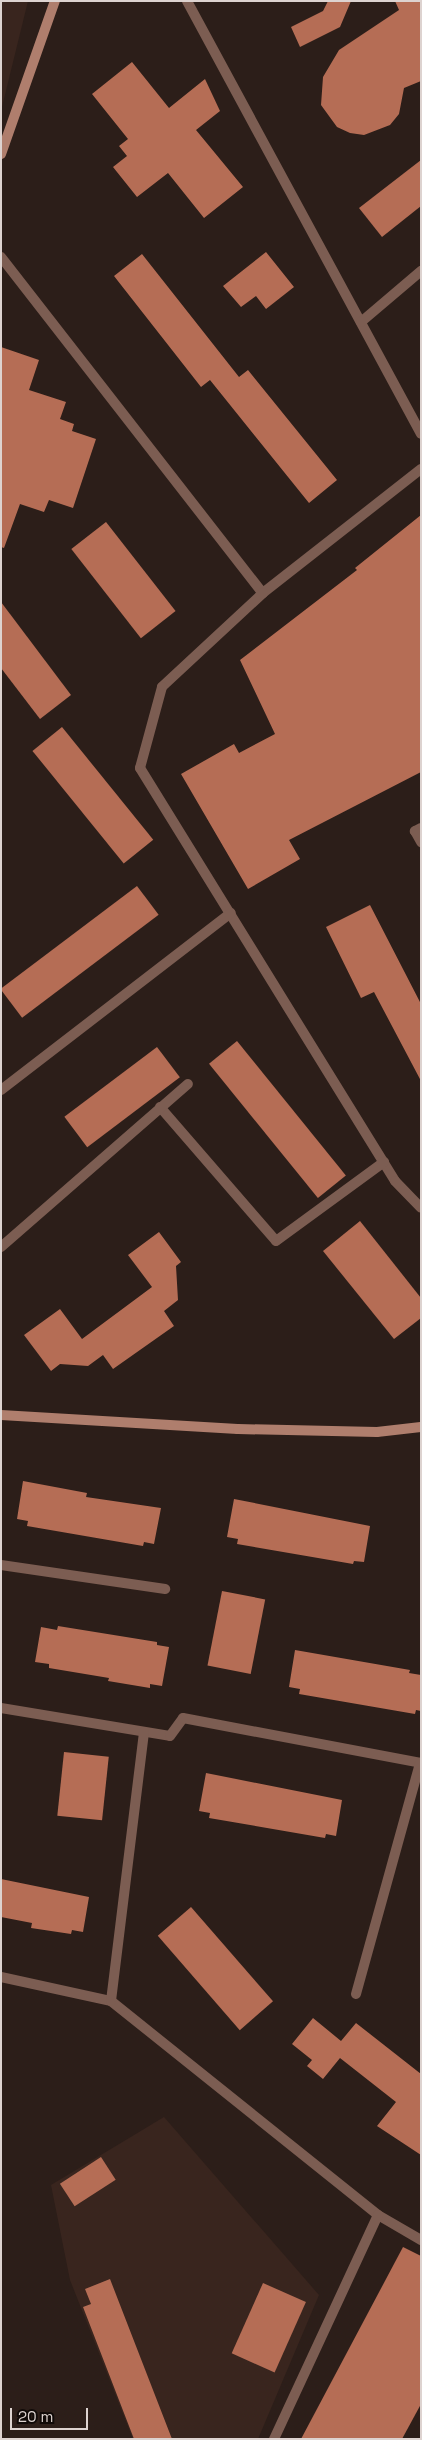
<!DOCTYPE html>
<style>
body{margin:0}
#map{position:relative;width:422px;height:2440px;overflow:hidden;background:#2c1e19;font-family:"Space Grotesk",sans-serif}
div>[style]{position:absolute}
.built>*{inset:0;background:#39251e}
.building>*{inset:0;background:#b56d55;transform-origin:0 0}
.street>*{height:10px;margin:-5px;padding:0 5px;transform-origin:5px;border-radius:5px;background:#7c5d52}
.secondary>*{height:10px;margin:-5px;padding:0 5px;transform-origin:5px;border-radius:5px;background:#af7e6d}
span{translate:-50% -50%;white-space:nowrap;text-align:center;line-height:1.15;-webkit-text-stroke:5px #100a08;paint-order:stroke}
.frame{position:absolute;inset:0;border:2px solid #ddd3d0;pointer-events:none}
.scale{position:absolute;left:10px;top:2408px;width:78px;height:22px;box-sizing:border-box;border:2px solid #ddd3d0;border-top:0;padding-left:6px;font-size:15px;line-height:18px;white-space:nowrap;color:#ddd3d0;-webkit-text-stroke:4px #100a08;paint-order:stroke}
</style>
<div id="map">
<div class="built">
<div style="clip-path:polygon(1px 1px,28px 1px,1px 111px)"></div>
<div style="clip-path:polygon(164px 2117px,319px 2295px,258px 2439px,133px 2439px,70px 2280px,51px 2185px)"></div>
</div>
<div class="building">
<div style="clip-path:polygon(328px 1px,351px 1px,340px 27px,300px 47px,291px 27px,323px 11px)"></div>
<div style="clip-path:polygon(395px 1px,421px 1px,421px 81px,404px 88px,399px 114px,390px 125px,364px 135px,350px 133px,337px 127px,321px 105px,323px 77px,339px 50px,399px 10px)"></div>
<div style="clip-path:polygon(132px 62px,169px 108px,205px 79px,220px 111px,196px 130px,243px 187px,204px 218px,168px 173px,137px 197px,113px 167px,127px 156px,119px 146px,128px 139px,92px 94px)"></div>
<div style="clip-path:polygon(421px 160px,421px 206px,382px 237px,359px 208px)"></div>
<div style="clip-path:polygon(266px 252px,294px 287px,266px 309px,256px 296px,241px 307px,223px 286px)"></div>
<div style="clip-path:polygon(142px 254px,239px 377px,248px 370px,337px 480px,309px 503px,210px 380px,201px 387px,114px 276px)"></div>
<div style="clip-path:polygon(1px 347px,39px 360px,29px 390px,66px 402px,60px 419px,74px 424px,72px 431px,96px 439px,73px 508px,49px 500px,44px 512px,20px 504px,4px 548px,1px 547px)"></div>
<div style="clip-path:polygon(421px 515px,421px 772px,289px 840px,300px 859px,248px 889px,181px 774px,234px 744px,239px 753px,275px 734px,240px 660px,357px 570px,355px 568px)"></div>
<div style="left:106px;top:522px;width:113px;height:44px;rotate:52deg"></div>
<div style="clip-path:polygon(1px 602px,71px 695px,40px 719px,1px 668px)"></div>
<div style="left:62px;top:727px;width:145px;height:38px;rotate:51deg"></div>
<div style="left:137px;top:886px;width:36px;height:171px;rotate:53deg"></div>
<div style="clip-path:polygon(370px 905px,421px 1004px,421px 1081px,374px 992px,361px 998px,326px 927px)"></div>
<div style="left:237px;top:1041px;width:173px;height:36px;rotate:51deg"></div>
<div style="left:157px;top:1047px;width:38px;height:116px;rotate:53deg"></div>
<div style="clip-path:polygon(360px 1221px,421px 1298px,421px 1318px,394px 1339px,323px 1251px)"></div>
<div style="clip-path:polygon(159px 1232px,181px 1262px,176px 1266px,178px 1300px,164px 1311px,174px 1326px,113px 1369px,103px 1355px,88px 1366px,60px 1364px,51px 1371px,24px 1335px,60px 1309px,82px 1339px,152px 1287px,128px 1255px)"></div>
<div style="clip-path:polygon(23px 1481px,87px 1493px,86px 1497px,161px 1508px,154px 1544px,144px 1542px,143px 1546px,27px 1526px,28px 1521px,17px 1519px)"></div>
<div style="clip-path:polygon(234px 1499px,370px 1526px,364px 1562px,354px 1561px,353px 1564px,237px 1544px,238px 1539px,227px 1537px)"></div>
<div style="left:222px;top:1591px;width:44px;height:76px;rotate:11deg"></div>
<div style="clip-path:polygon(58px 1626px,157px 1642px,157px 1645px,169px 1647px,162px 1686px,150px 1684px,150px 1688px,108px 1681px,109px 1678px,49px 1668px,49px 1664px,35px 1662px,41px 1627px,57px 1630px)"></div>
<div style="clip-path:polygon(295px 1650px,410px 1670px,409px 1673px,421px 1675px,421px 1711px,416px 1710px,415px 1714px,299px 1694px,300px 1689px,289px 1687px)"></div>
<div style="left:64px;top:1752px;width:45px;height:64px;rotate:6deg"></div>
<div style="clip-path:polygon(206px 1773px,342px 1800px,336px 1836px,326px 1834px,325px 1838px,209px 1818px,210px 1813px,199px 1811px)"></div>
<div style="clip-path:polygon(1px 1879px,89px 1897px,83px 1932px,72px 1930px,71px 1934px,31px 1928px,32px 1923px,1px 1917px)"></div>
<div style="left:191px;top:1907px;width:125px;height:44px;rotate:49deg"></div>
<div style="clip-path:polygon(313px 2018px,341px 2041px,356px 2023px,421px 2074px,421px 2155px,377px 2126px,396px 2102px,340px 2058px,323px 2079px,307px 2066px,312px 2060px,292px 2044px)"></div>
<div style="left:101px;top:2157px;width:27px;height:49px;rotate:57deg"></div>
<div style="clip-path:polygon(403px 2247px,421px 2256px,421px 2404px,402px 2439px,301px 2439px)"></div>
<div style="clip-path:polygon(110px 2279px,172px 2439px,134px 2439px,83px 2307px,91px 2304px,85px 2289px)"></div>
<div style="left:263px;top:2283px;width:47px;height:77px;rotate:24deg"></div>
</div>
<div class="street">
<div style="left:187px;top:1px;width:492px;rotate:61.6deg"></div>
<div style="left:1px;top:257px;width:426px;rotate:52.1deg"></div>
<div style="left:361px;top:322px;width:79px;rotate:-40.4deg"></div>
<div style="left:421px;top:469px;width:201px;rotate:141.9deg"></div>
<div style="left:263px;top:593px;width:138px;rotate:137.1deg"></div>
<div style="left:162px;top:687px;width:84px;rotate:105.2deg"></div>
<div style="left:140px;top:768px;width:485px;rotate:58.3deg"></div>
<div style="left:395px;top:1181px;width:37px;rotate:46deg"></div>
<div style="left:421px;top:828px;width:7px;rotate:153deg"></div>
<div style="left:415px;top:831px;width:13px;rotate:61deg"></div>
<div style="left:1px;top:1090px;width:290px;rotate:-37.6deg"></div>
<div style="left:160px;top:1107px;width:177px;rotate:49.1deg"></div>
<div style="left:276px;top:1241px;width:134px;rotate:-36.2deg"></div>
<div style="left:1px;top:1247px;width:248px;rotate:-41.1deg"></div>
<div style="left:1px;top:1565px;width:166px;rotate:8.3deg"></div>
<div style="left:1px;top:1708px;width:171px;rotate:9.4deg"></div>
<div style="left:170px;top:1736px;width:22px;rotate:-54deg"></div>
<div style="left:183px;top:1718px;width:242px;rotate:10.7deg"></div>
<div style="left:1px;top:1977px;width:113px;rotate:12.3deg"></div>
<div style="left:111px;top:2001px;width:342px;rotate:38.7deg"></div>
<div style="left:378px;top:2215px;width:50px;rotate:30.2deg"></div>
<div style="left:356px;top:1994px;width:240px;rotate:-74.5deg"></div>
<div style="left:111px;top:2001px;width:271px;rotate:-83deg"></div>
<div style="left:274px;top:2439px;width:247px;rotate:-65.1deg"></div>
</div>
<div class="secondary">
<div style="left:1px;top:154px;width:162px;rotate:-70.6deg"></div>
<div style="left:1px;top:1415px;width:237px;rotate:3.4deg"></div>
<div style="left:238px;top:1429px;width:139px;rotate:1.2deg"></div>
<div style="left:377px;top:1432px;width:44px;rotate:-6.5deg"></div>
</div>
<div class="frame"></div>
<div class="scale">20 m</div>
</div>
